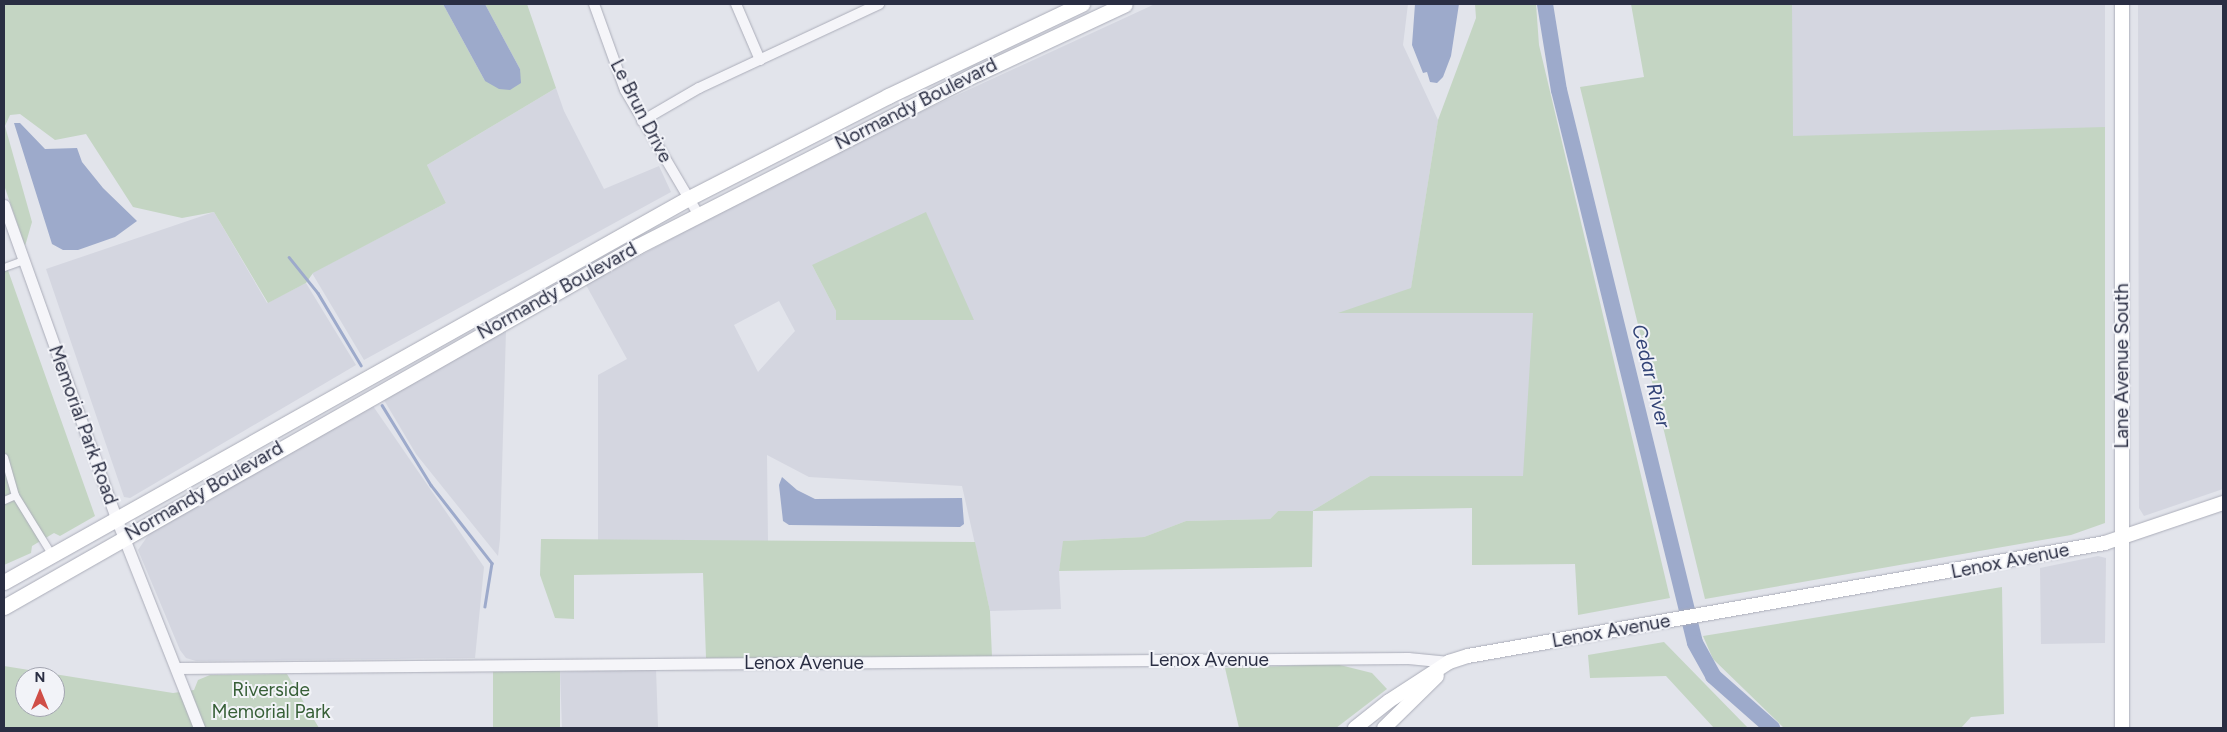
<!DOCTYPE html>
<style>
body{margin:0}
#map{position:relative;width:2227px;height:732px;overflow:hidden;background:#e2e4eb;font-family:Figtree,sans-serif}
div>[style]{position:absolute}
.built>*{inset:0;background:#d4d6e0;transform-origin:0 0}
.green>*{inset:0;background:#c4d5c3;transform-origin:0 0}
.water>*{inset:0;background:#9daacb}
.stream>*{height:2.5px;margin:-1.25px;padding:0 1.25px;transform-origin:1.25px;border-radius:1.25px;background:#9daacb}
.river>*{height:16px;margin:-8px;padding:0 8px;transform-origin:8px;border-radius:8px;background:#9daacb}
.roads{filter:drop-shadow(0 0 1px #abadb9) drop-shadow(0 0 1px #abadb9)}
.pedestrian>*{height:7px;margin:-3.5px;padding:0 3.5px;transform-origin:3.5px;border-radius:3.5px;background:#f5f5f9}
.minor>*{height:10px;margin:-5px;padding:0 5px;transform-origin:5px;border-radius:5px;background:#f5f5f9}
.tertiary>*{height:11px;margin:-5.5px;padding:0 5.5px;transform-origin:5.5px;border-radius:5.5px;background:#f5f5f9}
.secondary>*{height:14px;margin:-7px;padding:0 7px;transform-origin:7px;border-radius:7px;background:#fff}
.primary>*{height:15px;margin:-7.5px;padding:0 7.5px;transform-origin:7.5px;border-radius:7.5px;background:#fff}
span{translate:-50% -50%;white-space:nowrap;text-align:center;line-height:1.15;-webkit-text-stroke:4px #f2f3f8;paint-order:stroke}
.street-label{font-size:19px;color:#2a2e43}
.park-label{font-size:19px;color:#375f37}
.water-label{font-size:20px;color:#347;font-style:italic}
.frame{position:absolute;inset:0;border:5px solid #2a2e43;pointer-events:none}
.north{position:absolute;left:15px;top:667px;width:50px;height:50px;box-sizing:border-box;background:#f2f3f8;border:1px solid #a2a4b0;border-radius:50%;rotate:0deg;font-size:14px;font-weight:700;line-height:20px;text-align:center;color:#2a2e43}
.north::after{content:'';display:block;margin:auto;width:18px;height:22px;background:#d04e47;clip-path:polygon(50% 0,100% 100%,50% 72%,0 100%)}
</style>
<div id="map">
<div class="built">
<div style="clip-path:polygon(evenodd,1155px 4px,1408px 4px,1403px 45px,1438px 120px,1411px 289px,1341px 313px,1534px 313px,1524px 476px,1370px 476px,1312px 511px,1278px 511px,1270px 519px,1186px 521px,1144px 537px,1064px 541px,1059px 571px,1061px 609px,990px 611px,962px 486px,809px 477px,767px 455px,768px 541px,598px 541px,598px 375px,627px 359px,586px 285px,728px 208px,877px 132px,1155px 4px,812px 265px,974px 320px,837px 320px,836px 311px,812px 265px,1155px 4px,779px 301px,795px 331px,758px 372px,734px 325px,779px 301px)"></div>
<div style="left:1792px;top:4px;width:313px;height:132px"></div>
<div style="clip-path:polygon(2138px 4px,2223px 4px,2223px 489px,2144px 516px,2139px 508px)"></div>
<div style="clip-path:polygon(556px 88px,564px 111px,604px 189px,659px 166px,671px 192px,364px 360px,312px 273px,446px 203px,427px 165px)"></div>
<div style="clip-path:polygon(214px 212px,267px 303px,306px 283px,356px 365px,130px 498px,124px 497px,46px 269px)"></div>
<div style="clip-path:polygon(506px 330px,500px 539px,498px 556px,416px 454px,384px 400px)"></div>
<div style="clip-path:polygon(373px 406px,484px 567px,475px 658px,196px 661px,186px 658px,180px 650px,138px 550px,149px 534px)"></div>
<div style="clip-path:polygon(2098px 556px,2106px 558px,2105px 643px,2041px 644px,2040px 568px)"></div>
<div style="left:656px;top:669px;width:59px;height:96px;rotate:88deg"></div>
</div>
<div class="green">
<div style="clip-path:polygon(4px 4px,443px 4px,485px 81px,520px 69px,485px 4px,527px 4px,556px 88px,427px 165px,446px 203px,313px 273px,306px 283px,268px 303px,214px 212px,182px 218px,133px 207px,86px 134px,55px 140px,20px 114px,10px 115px,5px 126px,32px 222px,25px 246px,4px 185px)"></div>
<div style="clip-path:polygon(1475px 4px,1536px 4px,1539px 45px,1670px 598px,1578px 615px,1575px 564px,1472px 565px,1472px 508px,1313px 511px,1312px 567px,1059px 571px,1063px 541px,1144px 537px,1186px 521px,1270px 519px,1278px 511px,1312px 511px,1370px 476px,1523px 476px,1533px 313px,1338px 313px,1411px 288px,1438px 120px,1476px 18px)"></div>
<div style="clip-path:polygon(1631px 4px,1792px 4px,1793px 136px,2105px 127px,2105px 523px,2071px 535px,1705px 599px,1580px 87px,1644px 77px)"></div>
<div style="clip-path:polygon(926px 212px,974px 320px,836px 320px,836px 311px,812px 265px)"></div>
<div style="clip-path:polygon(4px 259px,95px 516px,60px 536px,54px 533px,32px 546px,31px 553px,4px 565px)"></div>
<div style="clip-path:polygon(541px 539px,975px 542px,990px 611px,992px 657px,706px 658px,703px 573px,574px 575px,574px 619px,555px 618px,540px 575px)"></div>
<div style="clip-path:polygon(2002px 587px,2004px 714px,1971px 717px,1961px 728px,1784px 728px,1713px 659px,1703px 636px)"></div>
<div style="clip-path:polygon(1664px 642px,1748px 728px,1714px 728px,1666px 676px,1590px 678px,1588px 655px)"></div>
<div style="clip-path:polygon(1336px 664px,1372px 673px,1387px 689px,1336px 728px,1239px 728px,1225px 668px)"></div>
<div style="clip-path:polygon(evenodd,4px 666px,173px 693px,194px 690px,198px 680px,210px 675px,287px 674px,319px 728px,4px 728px,4px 666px,25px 677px,55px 677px,55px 707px,25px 707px,25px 677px)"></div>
<div style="left:493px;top:670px;width:67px;height:58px"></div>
</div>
<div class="water">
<div style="clip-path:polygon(443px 4px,485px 4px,520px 69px,521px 83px,510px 90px,499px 89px,485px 81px)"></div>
<div style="clip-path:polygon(1415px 4px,1459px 4px,1451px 56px,1443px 77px,1437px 83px,1430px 82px,1427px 72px,1423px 73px,1412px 45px)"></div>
<div style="clip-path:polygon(14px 123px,20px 123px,45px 149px,77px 148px,82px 162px,103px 188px,137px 221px,115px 237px,78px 250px,63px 250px,52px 244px)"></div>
<div style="clip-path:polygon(782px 477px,797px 490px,815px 499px,962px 498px,964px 524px,960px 527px,789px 525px,783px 521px,779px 485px)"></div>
</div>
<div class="stream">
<div style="left:289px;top:257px;width:46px;rotate:51.1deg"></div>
<div style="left:318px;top:293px;width:84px;rotate:59.2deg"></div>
<div style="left:382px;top:405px;width:94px;rotate:58.5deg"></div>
<div style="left:431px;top:485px;width:99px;rotate:52deg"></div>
<div style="left:492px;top:563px;width:44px;rotate:99.2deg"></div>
</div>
<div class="river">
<div style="left:1545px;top:4px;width:87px;rotate:80.8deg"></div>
<div style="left:1559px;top:90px;width:569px;rotate:76.18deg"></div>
<div style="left:1695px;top:643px;width:38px;rotate:61deg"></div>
<div style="left:1713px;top:676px;width:79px;rotate:41.4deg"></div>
</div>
<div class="roads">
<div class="pedestrian">
<div style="left:4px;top:267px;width:20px;rotate:-20deg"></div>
<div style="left:4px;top:457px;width:40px;rotate:74deg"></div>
<div style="left:4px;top:500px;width:12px;rotate:-24deg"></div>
<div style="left:15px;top:495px;width:70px;rotate:58.3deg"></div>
</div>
<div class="minor">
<div style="left:594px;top:4px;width:91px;rotate:70.2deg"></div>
<div style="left:625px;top:90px;width:144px;rotate:59.5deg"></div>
<div style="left:736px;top:4px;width:61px;rotate:66.8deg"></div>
<div style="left:642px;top:121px;width:66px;rotate:-30.1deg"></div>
<div style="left:699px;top:88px;width:199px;rotate:-25deg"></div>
</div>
<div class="tertiary">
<div style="left:4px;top:205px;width:332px;rotate:70.3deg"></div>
<div style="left:116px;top:518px;width:226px;rotate:68.4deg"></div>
<div style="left:177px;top:668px;width:1231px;rotate:-0.47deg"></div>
<div style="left:1408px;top:658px;width:41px;rotate:5.6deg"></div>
</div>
<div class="secondary">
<div style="left:2122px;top:4px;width:724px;rotate:90deg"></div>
<div style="left:1355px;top:728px;width:43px;rotate:-38.5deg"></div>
<div style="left:1389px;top:701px;width:72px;rotate:-33deg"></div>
<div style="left:1449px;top:662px;width:20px;rotate:-18deg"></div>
<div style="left:1468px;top:656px;width:647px;rotate:-10.06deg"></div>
<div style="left:2105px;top:543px;width:125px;rotate:-18.7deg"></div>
<div style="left:1384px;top:728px;width:74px;rotate:-44.5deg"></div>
</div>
<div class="primary">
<div style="left:4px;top:582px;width:783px;rotate:-29.28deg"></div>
<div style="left:687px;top:199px;width:226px;rotate:-27.1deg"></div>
<div style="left:888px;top:96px;width:215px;rotate:-25.4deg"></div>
<div style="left:4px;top:607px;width:730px;rotate:-29.66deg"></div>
<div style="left:638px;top:246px;width:381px;rotate:-27deg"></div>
<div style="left:978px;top:73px;width:162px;rotate:-25.1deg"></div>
</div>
</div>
<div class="street-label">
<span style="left:916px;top:104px;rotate:-27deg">Normandy Boulevard</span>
<span style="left:641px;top:111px;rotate:63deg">Le Brun Drive</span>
<span style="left:557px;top:291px;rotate:-29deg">Normandy Boulevard</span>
<span style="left:2122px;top:366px;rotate:-90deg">Lane Avenue South</span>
<span style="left:83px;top:425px;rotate:70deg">Memorial Park Road</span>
<span style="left:204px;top:491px;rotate:-30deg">Normandy Boulevard</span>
<span style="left:2010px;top:561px;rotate:-11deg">Lenox Avenue</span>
<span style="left:1611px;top:631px;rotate:-10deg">Lenox Avenue</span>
<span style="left:1209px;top:660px">Lenox Avenue</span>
<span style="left:804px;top:663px">Lenox Avenue</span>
</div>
<div class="park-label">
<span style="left:271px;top:701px">Riverside<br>Memorial Park</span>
</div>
<div class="water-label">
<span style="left:1651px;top:376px;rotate:76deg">Cedar River</span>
</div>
<div class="frame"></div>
<div class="north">N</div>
</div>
